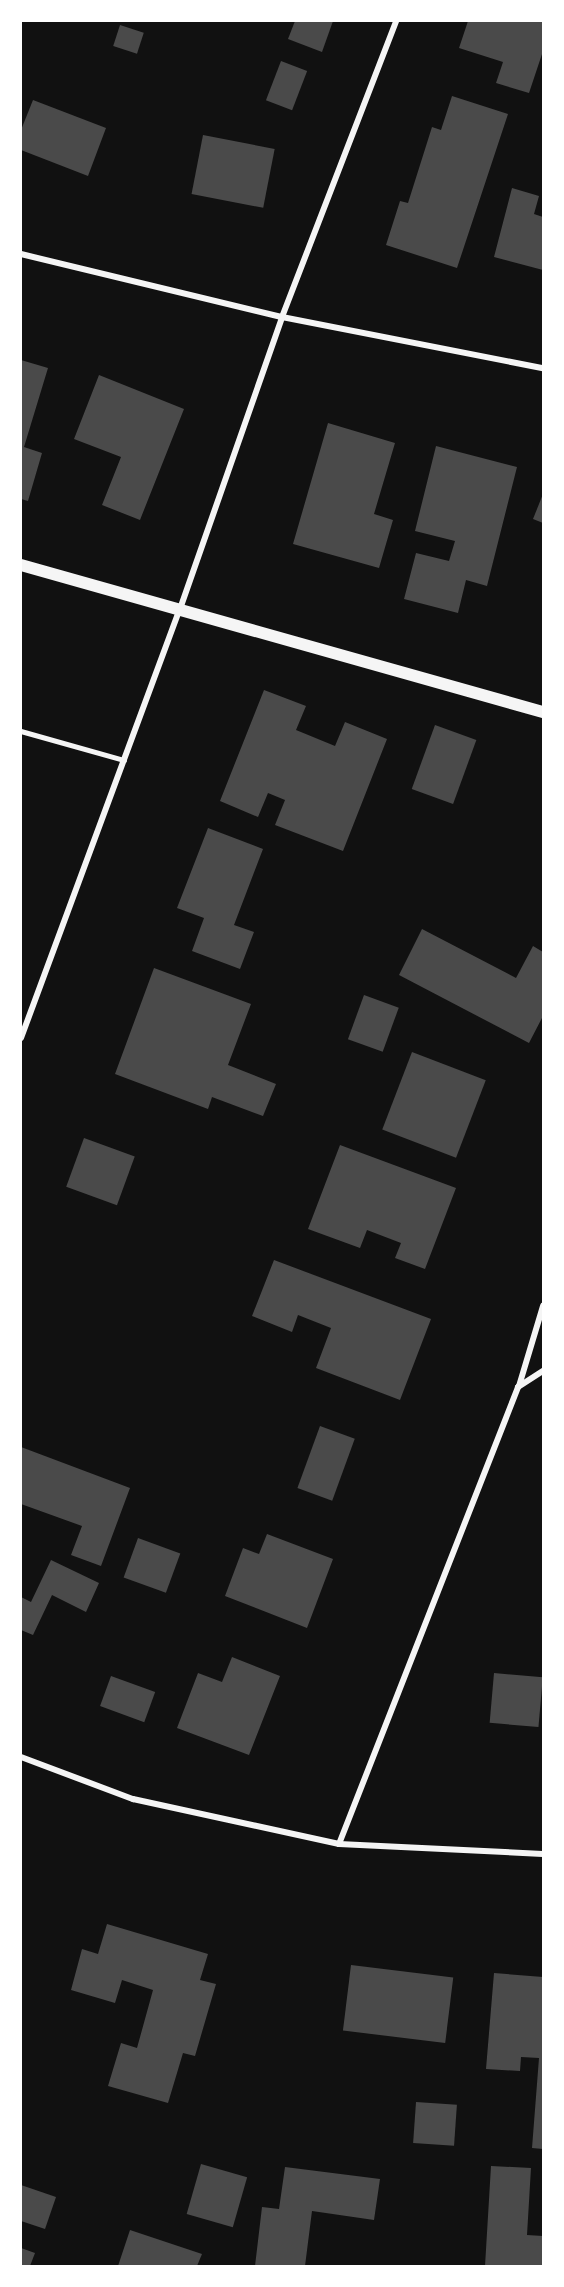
<!DOCTYPE html>
<style>
body{margin:0}
#map{position:relative;width:564px;height:2287px;overflow:hidden;background:#111;font-family:"Nunito Sans",sans-serif}
div>[style]{position:absolute}
.building>*{inset:0;background:#4a4a4a;transform-origin:0 0}
.service>*{height:4.5px;margin:-2.25px;padding:0 2.25px;transform-origin:2.25px;border-radius:2.25px;background:#f5f5f5}
.minor>*{height:6px;margin:-3px;padding:0 3px;transform-origin:3px;border-radius:3px;background:#f5f5f5}
.secondary>*{height:12px;margin:-6px;padding:0 6px;transform-origin:6px;border-radius:6px;background:#f5f5f5}
span{translate:-50% -50%;white-space:nowrap;text-align:center;line-height:1.15;-webkit-text-stroke:4.5px #fff;paint-order:stroke}
.frame{position:absolute;inset:0;border:22px solid #fff;pointer-events:none}
</style>
<div id="map">
<div class="building">
<div style="clip-path:polygon(295px 21px,333px 21px,322px 52px,288px 39px)"></div>
<div style="clip-path:polygon(468px 21px,543px 21px,543px 51px,529px 93px,496px 83px,503px 62px,459px 48px)"></div>
<div style="left:120px;top:25px;width:25px;height:22px;rotate:18deg"></div>
<div style="left:281px;top:61px;width:28px;height:42px;rotate:21deg"></div>
<div style="clip-path:polygon(452px 96px,508px 114px,457px 268px,386px 245px,400px 201px,408px 203px,432px 127px,441px 130px)"></div>
<div style="clip-path:polygon(33px 100px,106px 128px,88px 176px,21px 150px,21px 130px)"></div>
<div style="left:203px;top:135px;width:73px;height:60px;rotate:11deg"></div>
<div style="clip-path:polygon(512px 188px,539px 196px,534px 214px,543px 217px,543px 270px,494px 257px)"></div>
<div style="clip-path:polygon(21px 360px,48px 368px,24px 447px,42px 453px,28px 501px,21px 499px)"></div>
<div style="clip-path:polygon(99px 375px,184px 409px,140px 520px,102px 505px,121px 457px,74px 439px)"></div>
<div style="clip-path:polygon(328px 423px,395px 443px,374px 514px,393px 520px,379px 568px,293px 544px)"></div>
<div style="clip-path:polygon(436px 446px,517px 467px,487px 586px,466px 580px,458px 613px,404px 599px,416px 553px,449px 561px,455px 541px,415px 531px)"></div>
<div style="clip-path:polygon(543px 494px,543px 523px,533px 519px)"></div>
<div style="clip-path:polygon(264px 690px,306px 706px,296px 730px,335px 746px,345px 722px,387px 739px,343px 851px,275px 825px,285px 800px,268px 793px,258px 817px,220px 801px)"></div>
<div style="left:435px;top:725px;width:44px;height:68px;rotate:20deg"></div>
<div style="clip-path:polygon(208px 828px,263px 849px,234px 925px,254px 932px,240px 969px,192px 951px,204px 918px,177px 908px)"></div>
<div style="clip-path:polygon(422px 929px,516px 978px,533px 946px,543px 952px,543px 1016px,529px 1043px,399px 975px)"></div>
<div style="clip-path:polygon(154px 968px,251px 1004px,228px 1065px,276px 1084px,263px 1116px,212px 1097px,208px 1109px,115px 1074px)"></div>
<div style="left:364px;top:995px;width:37px;height:47px;rotate:20deg"></div>
<div style="left:412px;top:1052px;width:79px;height:83px;rotate:21deg"></div>
<div style="left:84px;top:1138px;width:54px;height:52px;rotate:20deg"></div>
<div style="clip-path:polygon(340px 1145px,456px 1188px,425px 1269px,395px 1258px,401px 1243px,367px 1230px,360px 1248px,308px 1229px)"></div>
<div style="clip-path:polygon(274px 1260px,431px 1319px,400px 1400px,316px 1368px,331px 1328px,298px 1315px,292px 1332px,252px 1316px)"></div>
<div style="left:320px;top:1426px;width:37px;height:66px;rotate:20deg"></div>
<div style="clip-path:polygon(21px 1447px,130px 1488px,101px 1566px,71px 1555px,82px 1526px,21px 1504px)"></div>
<div style="clip-path:polygon(267px 1534px,333px 1559px,307px 1628px,225px 1596px,243px 1548px,259px 1554px)"></div>
<div style="left:138px;top:1538px;width:45px;height:42px;rotate:20deg"></div>
<div style="clip-path:polygon(51px 1560px,99px 1583px,86px 1612px,52px 1595px,33px 1635px,21px 1630px,21px 1597px,31px 1602px)"></div>
<div style="clip-path:polygon(232px 1657px,280px 1676px,249px 1755px,177px 1728px,198px 1673px,222px 1682px)"></div>
<div style="left:494px;top:1673px;width:49px;height:50px;rotate:5deg"></div>
<div style="left:111px;top:1676px;width:47px;height:32px;rotate:20deg"></div>
<div style="clip-path:polygon(107px 1924px,208px 1954px,200px 1980px,216px 1984px,195px 2056px,183px 2053px,168px 2103px,108px 2086px,121px 2043px,137px 2048px,153px 1990px,122px 1980px,115px 2003px,71px 1990px,82px 1949px,98px 1954px)"></div>
<div style="left:351px;top:1965px;width:103px;height:66px;rotate:7deg"></div>
<div style="clip-path:polygon(494px 1973px,543px 1977px,543px 2149px,532px 2148px,539px 2058px,521px 2057px,520px 2071px,486px 2069px)"></div>
<div style="left:416px;top:2102px;width:41px;height:41px;rotate:4deg"></div>
<div style="left:201px;top:2164px;width:48px;height:52px;rotate:16deg"></div>
<div style="clip-path:polygon(491px 2166px,531px 2168px,527px 2235px,543px 2236px,543px 2266px,485px 2266px)"></div>
<div style="clip-path:polygon(285px 2167px,380px 2179px,374px 2220px,312px 2211px,305px 2266px,255px 2266px,262px 2207px,279px 2209px)"></div>
<div style="clip-path:polygon(21px 2185px,56px 2197px,45px 2229px,21px 2221px)"></div>
<div style="clip-path:polygon(130px 2230px,202px 2254px,197px 2266px,118px 2266px)"></div>
<div style="clip-path:polygon(21px 2248px,35px 2253px,30px 2266px,21px 2266px)"></div>
</div>
<div class="service">
<div style="left:21px;top:731px;width:107px;rotate:15.7deg"></div>
</div>
<div class="minor">
<div style="left:21px;top:254px;width:268px;rotate:13.6deg"></div>
<div style="left:282px;top:317px;width:266px;rotate:11.1deg"></div>
<div style="left:21px;top:1038px;width:458px;rotate:-69.7deg"></div>
<div style="left:180px;top:609px;width:309px;rotate:-70.7deg"></div>
<div style="left:282px;top:317px;width:317px;rotate:-68.9deg"></div>
<div style="left:519px;top:1386px;width:84px;rotate:-73.3deg"></div>
<div style="left:21px;top:1757px;width:120px;rotate:20.6deg"></div>
<div style="left:133px;top:1799px;width:211px;rotate:12.3deg"></div>
<div style="left:339px;top:1844px;width:204px;rotate:2.8deg"></div>
<div style="left:339px;top:1844px;width:491px;rotate:-68.6deg"></div>
<div style="left:518px;top:1387px;width:30px;rotate:-33deg"></div>
</div>
<div class="secondary">
<div style="left:21px;top:565px;width:542px;rotate:15.73deg"></div>
</div>
<div class="frame"></div>
</div>
